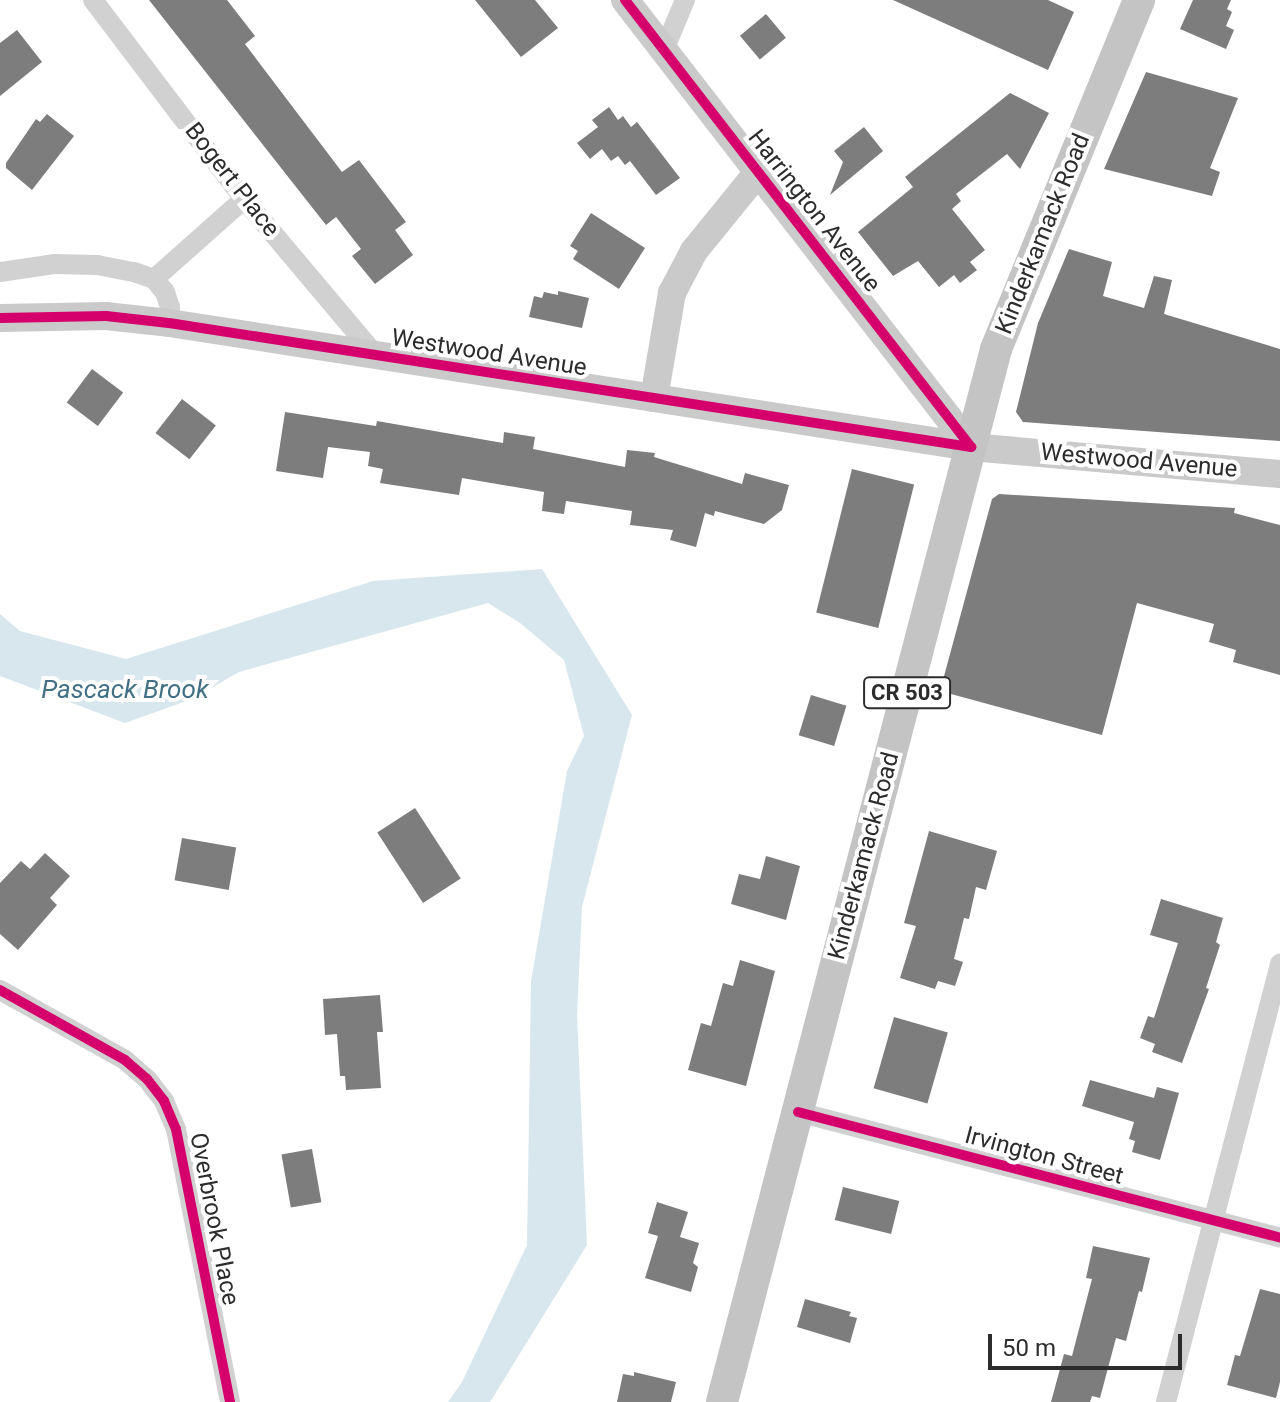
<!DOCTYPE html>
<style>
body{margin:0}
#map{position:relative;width:1280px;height:1402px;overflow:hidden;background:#fff;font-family:Roboto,sans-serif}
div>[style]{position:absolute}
.water>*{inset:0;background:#d8e7ee}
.building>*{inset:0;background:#7d7d7d;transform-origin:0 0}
.street>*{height:20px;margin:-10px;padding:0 10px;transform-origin:10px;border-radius:10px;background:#d1d1d1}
.secondary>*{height:28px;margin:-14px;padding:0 14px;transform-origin:14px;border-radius:14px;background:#cacaca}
.primary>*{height:32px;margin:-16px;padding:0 16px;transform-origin:16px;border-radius:16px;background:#c4c4c4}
.cycleway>*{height:10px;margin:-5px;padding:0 5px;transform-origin:5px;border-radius:5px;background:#d6006c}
span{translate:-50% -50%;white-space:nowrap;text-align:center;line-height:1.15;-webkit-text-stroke:8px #fff;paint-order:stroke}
.shield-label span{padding:2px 6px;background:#fff;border:2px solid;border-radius:6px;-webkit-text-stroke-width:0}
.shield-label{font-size:22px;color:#2c2c2c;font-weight:700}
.street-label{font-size:24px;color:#2c2c2c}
.water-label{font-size:26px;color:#437085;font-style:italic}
.scale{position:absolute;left:988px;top:1334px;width:194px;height:36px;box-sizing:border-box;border:4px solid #2c2c2c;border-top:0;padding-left:10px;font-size:24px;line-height:28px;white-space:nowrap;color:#2c2c2c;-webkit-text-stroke:6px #fff;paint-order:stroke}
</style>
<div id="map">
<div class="water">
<div style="clip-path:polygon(542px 569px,632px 715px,582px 907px,577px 1015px,587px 1245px,490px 1402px,448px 1402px,462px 1382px,527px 1245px,531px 981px,567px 771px,584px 736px,564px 660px,520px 623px,488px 603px,239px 672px,192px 699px,125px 723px,0 676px,0 614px,20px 631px,126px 659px,373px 581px)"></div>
</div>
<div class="building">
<div style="clip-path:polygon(149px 0,227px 0,255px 36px,245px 44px,342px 172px,359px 160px,406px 222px,395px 230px,413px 255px,375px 284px,352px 256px,361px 249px,336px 217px,326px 225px)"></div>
<div style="clip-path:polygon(475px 0,535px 0,558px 28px,521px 57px)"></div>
<div style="clip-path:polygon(893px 0,1048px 0,1074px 12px,1048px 70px)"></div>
<div style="clip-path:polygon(1193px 0,1231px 0,1227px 9px,1232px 12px,1226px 26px,1234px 30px,1226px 49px,1180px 29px)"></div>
<div style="left:766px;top:14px;width:31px;height:34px;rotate:50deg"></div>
<div style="clip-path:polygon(17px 30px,42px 62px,0 96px,0 43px)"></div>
<div style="clip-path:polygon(1146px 72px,1238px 98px,1210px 168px,1220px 172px,1212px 196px,1104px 169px)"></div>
<div style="clip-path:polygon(1010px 93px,1049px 113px,1020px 169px,1007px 154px,956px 194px,961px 201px,952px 209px,985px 250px,970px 262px,977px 270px,960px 283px,954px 275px,939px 287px,918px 261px,893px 276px,858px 232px,913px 187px,905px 177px)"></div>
<div style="clip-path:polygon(609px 107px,618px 120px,623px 116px,631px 127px,637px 122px,680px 178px,656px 195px,630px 161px,625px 165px,618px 156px,611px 161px,602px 149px,590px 159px,577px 143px,598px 127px,592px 120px)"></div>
<div style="clip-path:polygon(47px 114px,74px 136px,32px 190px,6px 168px,6px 163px,36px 119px,40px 122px)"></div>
<div style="clip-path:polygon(864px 127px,883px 151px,830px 195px,843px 162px,834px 151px)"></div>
<div style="clip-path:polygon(591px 213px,645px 248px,619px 289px,573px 259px,578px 251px,570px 246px)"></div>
<div style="clip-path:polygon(1069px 249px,1112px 262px,1103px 296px,1144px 308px,1154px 276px,1172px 280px,1164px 314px,1280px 349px,1280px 441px,1023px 422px,1016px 412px,1038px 323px)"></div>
<div style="clip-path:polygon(558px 291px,589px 298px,582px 328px,529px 317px,534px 296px,542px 298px,544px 292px,558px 295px)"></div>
<div style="left:92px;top:369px;width:39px;height:42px;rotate:37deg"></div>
<div style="left:182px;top:399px;width:43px;height:43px;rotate:38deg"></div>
<div style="clip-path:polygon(285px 412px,376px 426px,377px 421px,503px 443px,504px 432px,535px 437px,533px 449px,625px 467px,627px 450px,655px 453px,654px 457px,742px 484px,745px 473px,789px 485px,782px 510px,764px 524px,715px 511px,714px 516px,705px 513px,696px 547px,670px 540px,673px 530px,630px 525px,632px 511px,566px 501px,564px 514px,542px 511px,544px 492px,462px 478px,459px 495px,380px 483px,383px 469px,368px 466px,370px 452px,328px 447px,323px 478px,276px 471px)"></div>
<div style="left:852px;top:469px;width:64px;height:148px;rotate:14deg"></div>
<div style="clip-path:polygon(999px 494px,1235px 508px,1234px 513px,1280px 525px,1280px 675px,1233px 662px,1236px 650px,1209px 642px,1214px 624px,1137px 603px,1102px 735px,940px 691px,992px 499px)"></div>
<div style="left:811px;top:695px;width:37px;height:42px;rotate:17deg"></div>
<div style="left:415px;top:808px;width:84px;height:45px;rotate:57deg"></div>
<div style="clip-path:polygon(929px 831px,997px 851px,986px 890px,976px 887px,969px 919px,964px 918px,954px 959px,963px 962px,955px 986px,938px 981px,935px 989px,900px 978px,916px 926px,904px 923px)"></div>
<div style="left:182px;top:838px;width:55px;height:43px;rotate:10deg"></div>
<div style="clip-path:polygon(45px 853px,70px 876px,50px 898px,57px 905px,18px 950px,0 934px,0 883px,21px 861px,30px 869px)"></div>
<div style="clip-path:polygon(766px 856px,800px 866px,786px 920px,731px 904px,739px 874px,760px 879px)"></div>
<div style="clip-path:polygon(1161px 899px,1223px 918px,1216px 942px,1220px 945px,1206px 988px,1209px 989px,1182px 1063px,1152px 1052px,1155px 1044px,1140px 1038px,1148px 1016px,1154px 1018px,1178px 943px,1150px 935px)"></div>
<div style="clip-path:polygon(740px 960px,775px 971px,746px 1086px,688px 1070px,701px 1023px,711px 1026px,723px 983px,733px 986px)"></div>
<div style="clip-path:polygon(380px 995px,383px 1032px,377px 1032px,381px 1088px,346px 1090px,345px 1076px,340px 1076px,337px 1034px,325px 1035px,323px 999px)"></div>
<div style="left:894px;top:1017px;width:56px;height:74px;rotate:16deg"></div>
<div style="clip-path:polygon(1090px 1080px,1154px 1098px,1157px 1087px,1179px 1093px,1160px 1160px,1132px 1152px,1135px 1141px,1129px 1139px,1134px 1122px,1082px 1106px)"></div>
<div style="left:312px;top:1149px;width:54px;height:31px;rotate:80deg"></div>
<div style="left:843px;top:1187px;width:58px;height:34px;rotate:14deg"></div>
<div style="clip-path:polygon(657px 1202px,688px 1212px,680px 1237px,699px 1243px,693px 1263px,698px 1267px,691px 1292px,645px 1278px,658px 1236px,648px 1233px)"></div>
<div style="clip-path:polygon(1093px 1246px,1150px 1258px,1142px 1292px,1139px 1291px,1126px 1341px,1116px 1338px,1100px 1398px,1092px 1396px,1090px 1402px,1051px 1402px,1064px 1354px,1072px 1356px,1092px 1279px,1086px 1278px)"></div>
<div style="clip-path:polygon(1260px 1289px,1280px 1294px,1280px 1382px,1276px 1398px,1227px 1385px,1235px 1355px,1240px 1356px)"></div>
<div style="clip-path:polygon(805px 1299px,851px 1312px,849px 1316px,857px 1318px,850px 1343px,797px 1327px)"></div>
<div style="clip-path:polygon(634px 1372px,676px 1382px,671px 1402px,617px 1402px,623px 1374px,634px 1376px)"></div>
</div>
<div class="street">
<div style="left:93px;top:0;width:250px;rotate:52.8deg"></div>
<div style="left:244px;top:199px;width:205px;rotate:49.9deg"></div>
<div style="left:664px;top:50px;width:54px;rotate:-67.2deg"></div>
<div style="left:0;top:272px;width:56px;rotate:-8.3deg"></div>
<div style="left:55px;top:264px;width:42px;rotate:1.4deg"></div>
<div style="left:97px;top:265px;width:38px;rotate:11deg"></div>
<div style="left:134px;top:272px;width:21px;rotate:19deg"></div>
<div style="left:154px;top:279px;width:17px;rotate:50deg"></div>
<div style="left:165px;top:292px;width:16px;rotate:72deg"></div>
<div style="left:170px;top:307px;width:16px;rotate:94deg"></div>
<div style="left:154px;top:279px;width:120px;rotate:-41.6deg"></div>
<div style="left:0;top:990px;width:143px;rotate:29.2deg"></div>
<div style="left:125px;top:1060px;width:29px;rotate:41deg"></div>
<div style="left:147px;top:1079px;width:28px;rotate:52deg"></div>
<div style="left:164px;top:1101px;width:30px;rotate:67deg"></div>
<div style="left:176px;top:1129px;width:278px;rotate:78.8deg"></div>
<div style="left:798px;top:1112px;width:498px;rotate:14.6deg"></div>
<div style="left:1166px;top:1402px;width:453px;rotate:-75.4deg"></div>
</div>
<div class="secondary">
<div style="left:625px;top:0;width:565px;rotate:52.26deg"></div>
<div style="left:0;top:318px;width:106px;rotate:-1.1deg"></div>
<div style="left:106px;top:316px;width:63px;rotate:6.3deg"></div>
<div style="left:169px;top:323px;width:812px;rotate:8.79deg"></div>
<div style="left:971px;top:447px;width:310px;rotate:5deg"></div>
<div style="left:654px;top:398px;width:107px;rotate:-80.3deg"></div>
<div style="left:672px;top:293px;width:47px;rotate:-62.4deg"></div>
<div style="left:694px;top:251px;width:103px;rotate:-50.9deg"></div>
</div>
<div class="primary">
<div style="left:722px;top:1402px;width:1088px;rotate:-75.41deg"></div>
<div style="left:996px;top:349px;width:377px;rotate:-67.7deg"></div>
</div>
<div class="cycleway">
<div style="left:625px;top:0;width:565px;rotate:52.26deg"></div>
<div style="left:0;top:318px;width:106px;rotate:-1.1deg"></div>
<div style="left:106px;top:316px;width:63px;rotate:6.3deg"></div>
<div style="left:169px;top:323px;width:812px;rotate:8.79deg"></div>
<div style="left:0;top:990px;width:143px;rotate:29.2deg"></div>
<div style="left:125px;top:1060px;width:29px;rotate:41deg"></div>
<div style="left:147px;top:1079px;width:28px;rotate:52deg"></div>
<div style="left:164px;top:1101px;width:30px;rotate:67deg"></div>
<div style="left:176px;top:1129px;width:278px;rotate:78.8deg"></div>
<div style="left:798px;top:1112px;width:498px;rotate:14.6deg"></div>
</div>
<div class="shield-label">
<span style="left:907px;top:693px">CR 503</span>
</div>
<div class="street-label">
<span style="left:232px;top:180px;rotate:52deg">Bogert Place</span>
<span style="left:814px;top:211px;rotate:52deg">Harrington Avenue</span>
<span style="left:1043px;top:234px;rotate:-68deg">Kinderkamack Road</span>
<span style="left:489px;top:353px;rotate:9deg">Westwood Avenue</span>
<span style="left:1139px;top:461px;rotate:5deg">Westwood Avenue</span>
<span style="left:864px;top:856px;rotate:-75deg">Kinderkamack Road</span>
<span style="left:1044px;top:1156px;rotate:15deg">Irvington Street</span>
<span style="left:214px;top:1219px;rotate:79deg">Overbrook Place</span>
</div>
<div class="water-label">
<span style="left:125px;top:690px">Pascack Brook</span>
</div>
<div class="scale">50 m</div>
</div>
